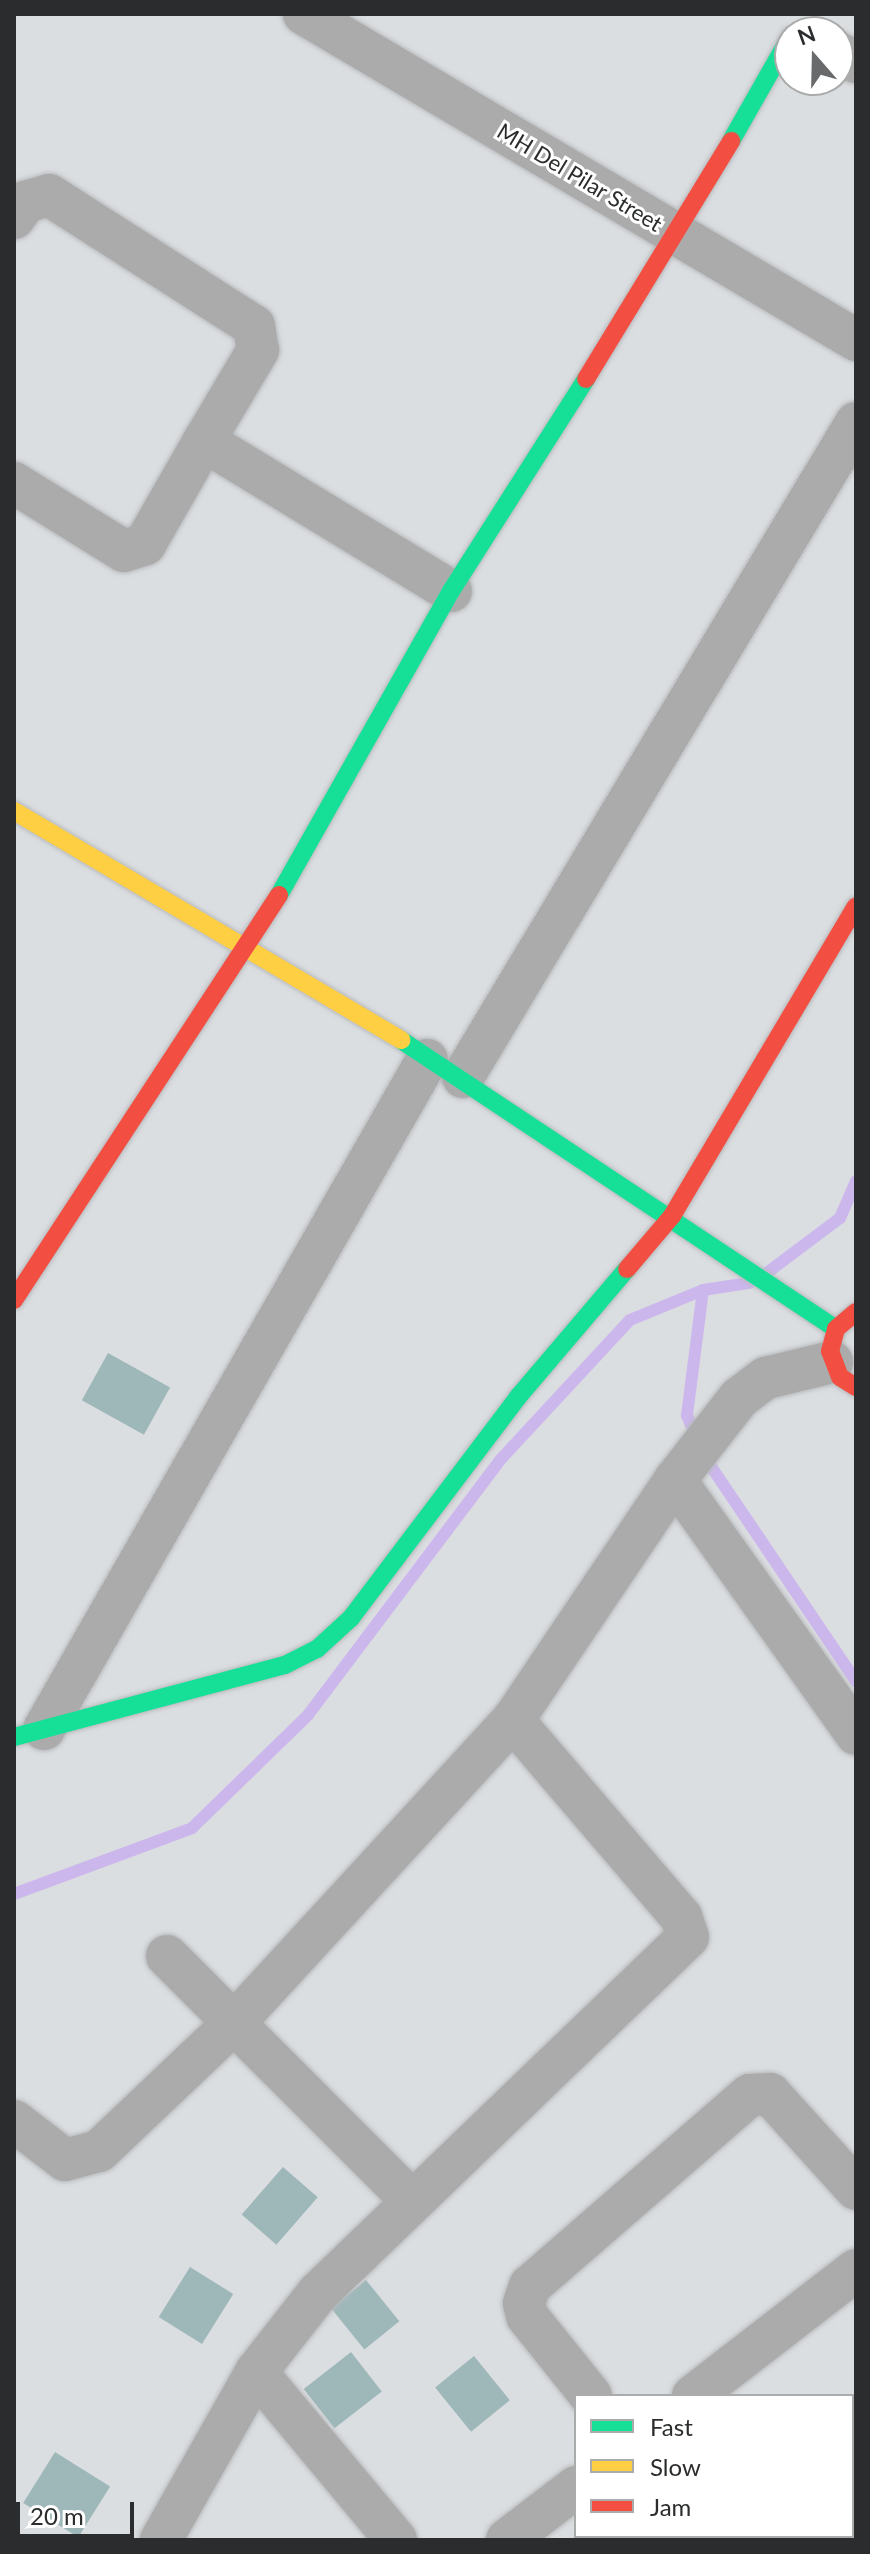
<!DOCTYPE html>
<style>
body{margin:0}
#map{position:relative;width:870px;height:2554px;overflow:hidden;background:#dbdee1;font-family:Lato,sans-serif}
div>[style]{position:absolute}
.stream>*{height:12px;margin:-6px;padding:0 6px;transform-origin:6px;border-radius:6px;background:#ccb7ec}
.building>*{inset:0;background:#9eb8ba;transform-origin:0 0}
.roads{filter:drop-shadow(0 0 2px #b8babc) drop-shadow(0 0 2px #b8babc)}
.street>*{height:42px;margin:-21px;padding:0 21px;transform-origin:21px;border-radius:21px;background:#ababac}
.fast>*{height:18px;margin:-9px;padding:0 9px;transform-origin:9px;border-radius:9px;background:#16e098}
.slow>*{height:18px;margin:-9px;padding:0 9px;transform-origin:9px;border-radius:9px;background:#ffcf43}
.jam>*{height:18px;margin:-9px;padding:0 9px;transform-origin:9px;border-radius:9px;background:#f24e42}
span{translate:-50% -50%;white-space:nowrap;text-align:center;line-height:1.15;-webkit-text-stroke:6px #fff;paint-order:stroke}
.street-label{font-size:22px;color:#2a2c2d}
.frame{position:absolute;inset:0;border:16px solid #2a2c2d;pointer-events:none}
.legend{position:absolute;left:574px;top:2394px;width:280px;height:144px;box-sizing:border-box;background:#fff;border:2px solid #aaabab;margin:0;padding:10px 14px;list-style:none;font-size:24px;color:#2a2c2d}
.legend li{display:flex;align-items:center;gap:16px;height:40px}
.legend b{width:40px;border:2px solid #aaabab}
.north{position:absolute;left:774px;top:16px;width:80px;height:80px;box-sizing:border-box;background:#fff;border:2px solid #aaabab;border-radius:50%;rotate:340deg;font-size:22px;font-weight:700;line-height:32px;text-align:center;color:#2a2c2d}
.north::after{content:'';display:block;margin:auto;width:28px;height:36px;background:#686a6c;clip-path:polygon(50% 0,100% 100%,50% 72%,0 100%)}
.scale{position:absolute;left:16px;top:2502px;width:118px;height:36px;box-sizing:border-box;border:4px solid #2a2c2d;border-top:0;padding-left:10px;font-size:24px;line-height:28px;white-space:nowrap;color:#2a2c2d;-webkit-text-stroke:6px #fff;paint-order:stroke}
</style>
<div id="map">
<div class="stream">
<div style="left:768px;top:1272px;width:90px;rotate:-36.9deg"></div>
<div style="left:840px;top:1218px;width:40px;rotate:-66.6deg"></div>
<div style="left:697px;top:1439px;width:26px;rotate:-113deg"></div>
<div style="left:687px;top:1415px;width:126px;rotate:-82.7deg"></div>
<div style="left:704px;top:1456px;width:272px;rotate:56deg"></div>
<div style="left:14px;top:1894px;width:190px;rotate:-20.3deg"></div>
<div style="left:192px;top:1828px;width:162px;rotate:-44.2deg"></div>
<div style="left:308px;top:1715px;width:322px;rotate:-53deg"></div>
<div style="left:502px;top:1458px;width:188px;rotate:-47.2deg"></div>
<div style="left:630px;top:1320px;width:79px;rotate:-22.3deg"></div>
<div style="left:703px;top:1290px;width:47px;rotate:-8.7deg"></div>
</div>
<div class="building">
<div style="left:108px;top:1353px;width:71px;height:54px;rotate:29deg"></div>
<div style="left:283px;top:2167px;width:46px;height:63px;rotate:41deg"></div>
<div style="left:190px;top:2267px;width:51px;height:59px;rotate:32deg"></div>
<div style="left:366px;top:2280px;width:53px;height:45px;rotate:51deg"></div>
<div style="left:351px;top:2352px;width:50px;height:60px;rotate:52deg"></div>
<div style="left:474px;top:2356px;width:57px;height:50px;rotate:51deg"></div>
<div style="left:55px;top:2452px;width:65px;height:60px;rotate:32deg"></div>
</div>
<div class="roads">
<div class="street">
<div style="left:304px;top:14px;width:641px;rotate:30.57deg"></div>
<div style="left:838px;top:53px;width:20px;rotate:27deg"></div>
<div style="left:14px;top:218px;width:19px;rotate:-55deg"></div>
<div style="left:25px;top:202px;width:25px;rotate:-16deg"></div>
<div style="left:49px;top:195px;width:243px;rotate:32.6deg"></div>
<div style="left:254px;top:326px;width:24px;rotate:81deg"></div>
<div style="left:258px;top:350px;width:106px;rotate:120.7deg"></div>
<div style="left:204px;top:441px;width:289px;rotate:31.3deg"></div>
<div style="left:14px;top:483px;width:129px;rotate:31.7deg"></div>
<div style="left:124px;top:551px;width:22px;rotate:-18deg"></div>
<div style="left:145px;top:544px;width:119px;rotate:-60.2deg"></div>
<div style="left:463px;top:1077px;width:763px;rotate:-59deg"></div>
<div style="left:675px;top:1480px;width:312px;rotate:54.5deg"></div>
<div style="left:44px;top:1729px;width:771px;rotate:-60.21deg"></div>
<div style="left:167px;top:1956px;width:346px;rotate:45deg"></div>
<div style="left:14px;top:2121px;width:64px;rotate:37.4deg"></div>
<div style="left:65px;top:2160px;width:35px;rotate:-15deg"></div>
<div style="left:99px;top:2151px;width:189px;rotate:-43.5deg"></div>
<div style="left:236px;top:2021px;width:409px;rotate:-47.4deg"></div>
<div style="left:513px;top:1720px;width:290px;rotate:-56deg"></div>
<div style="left:675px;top:1480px;width:104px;rotate:-52deg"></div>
<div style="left:739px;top:1398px;width:34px;rotate:-37deg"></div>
<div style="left:766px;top:1378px;width:68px;rotate:-13.6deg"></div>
<div style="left:256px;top:2372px;width:219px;rotate:50.2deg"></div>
<div style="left:591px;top:2396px;width:102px;rotate:-128.7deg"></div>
<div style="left:527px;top:2316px;width:13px;rotate:-103deg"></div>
<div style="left:524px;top:2303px;width:18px;rotate:-71deg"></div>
<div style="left:530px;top:2286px;width:291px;rotate:-41deg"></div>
<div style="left:750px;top:2095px;width:20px;rotate:-3deg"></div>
<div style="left:770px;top:2094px;width:128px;rotate:47.8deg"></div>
<div style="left:693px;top:2396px;width:206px;rotate:-37.7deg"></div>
<div style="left:161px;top:2540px;width:193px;rotate:-60.5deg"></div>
<div style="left:256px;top:2372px;width:100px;rotate:-51.9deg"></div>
<div style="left:318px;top:2293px;width:513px;rotate:-43.9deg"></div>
<div style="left:688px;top:1937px;width:21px;rotate:-109deg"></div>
<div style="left:681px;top:1917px;width:259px;rotate:-130.5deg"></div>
<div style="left:507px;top:2540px;width:87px;rotate:-37.5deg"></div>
</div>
<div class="fast">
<div style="left:731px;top:141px;width:120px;rotate:-60.4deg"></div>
<div style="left:279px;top:895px;width:349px;rotate:-60.5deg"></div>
<div style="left:451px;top:591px;width:251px;rotate:-57.5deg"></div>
<div style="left:401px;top:1040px;width:522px;rotate:33.6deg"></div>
<div style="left:14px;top:1737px;width:280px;rotate:-14.9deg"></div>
<div style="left:285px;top:1665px;width:36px;rotate:-27deg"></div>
<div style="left:317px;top:1649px;width:46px;rotate:-42.4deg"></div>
<div style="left:351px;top:1618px;width:277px;rotate:-52.9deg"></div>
<div style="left:518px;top:1397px;width:168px;rotate:-49.6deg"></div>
</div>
<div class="slow">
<div style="left:14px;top:811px;width:450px;rotate:30.6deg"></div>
</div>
<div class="jam">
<div style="left:586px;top:379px;width:279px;rotate:-58.6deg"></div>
<div style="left:627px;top:1269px;width:70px;rotate:-49.7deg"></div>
<div style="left:672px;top:1216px;width:360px;rotate:-59.3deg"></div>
<div style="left:14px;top:1300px;width:484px;rotate:-56.8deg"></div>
<div style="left:856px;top:1312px;width:26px;rotate:140deg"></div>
<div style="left:836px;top:1329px;width:23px;rotate:105deg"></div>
<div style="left:830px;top:1351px;width:28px;rotate:69deg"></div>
<div style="left:840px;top:1377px;width:19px;rotate:32deg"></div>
</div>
</div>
<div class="street-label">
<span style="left:580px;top:177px;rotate:31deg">MH Del Pilar Street</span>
</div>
<div class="frame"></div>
<ul class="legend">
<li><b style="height:10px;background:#16e098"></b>Fast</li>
<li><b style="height:10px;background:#ffcf43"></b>Slow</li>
<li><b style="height:10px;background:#f24e42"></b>Jam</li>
</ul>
<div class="north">N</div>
<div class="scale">20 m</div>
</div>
